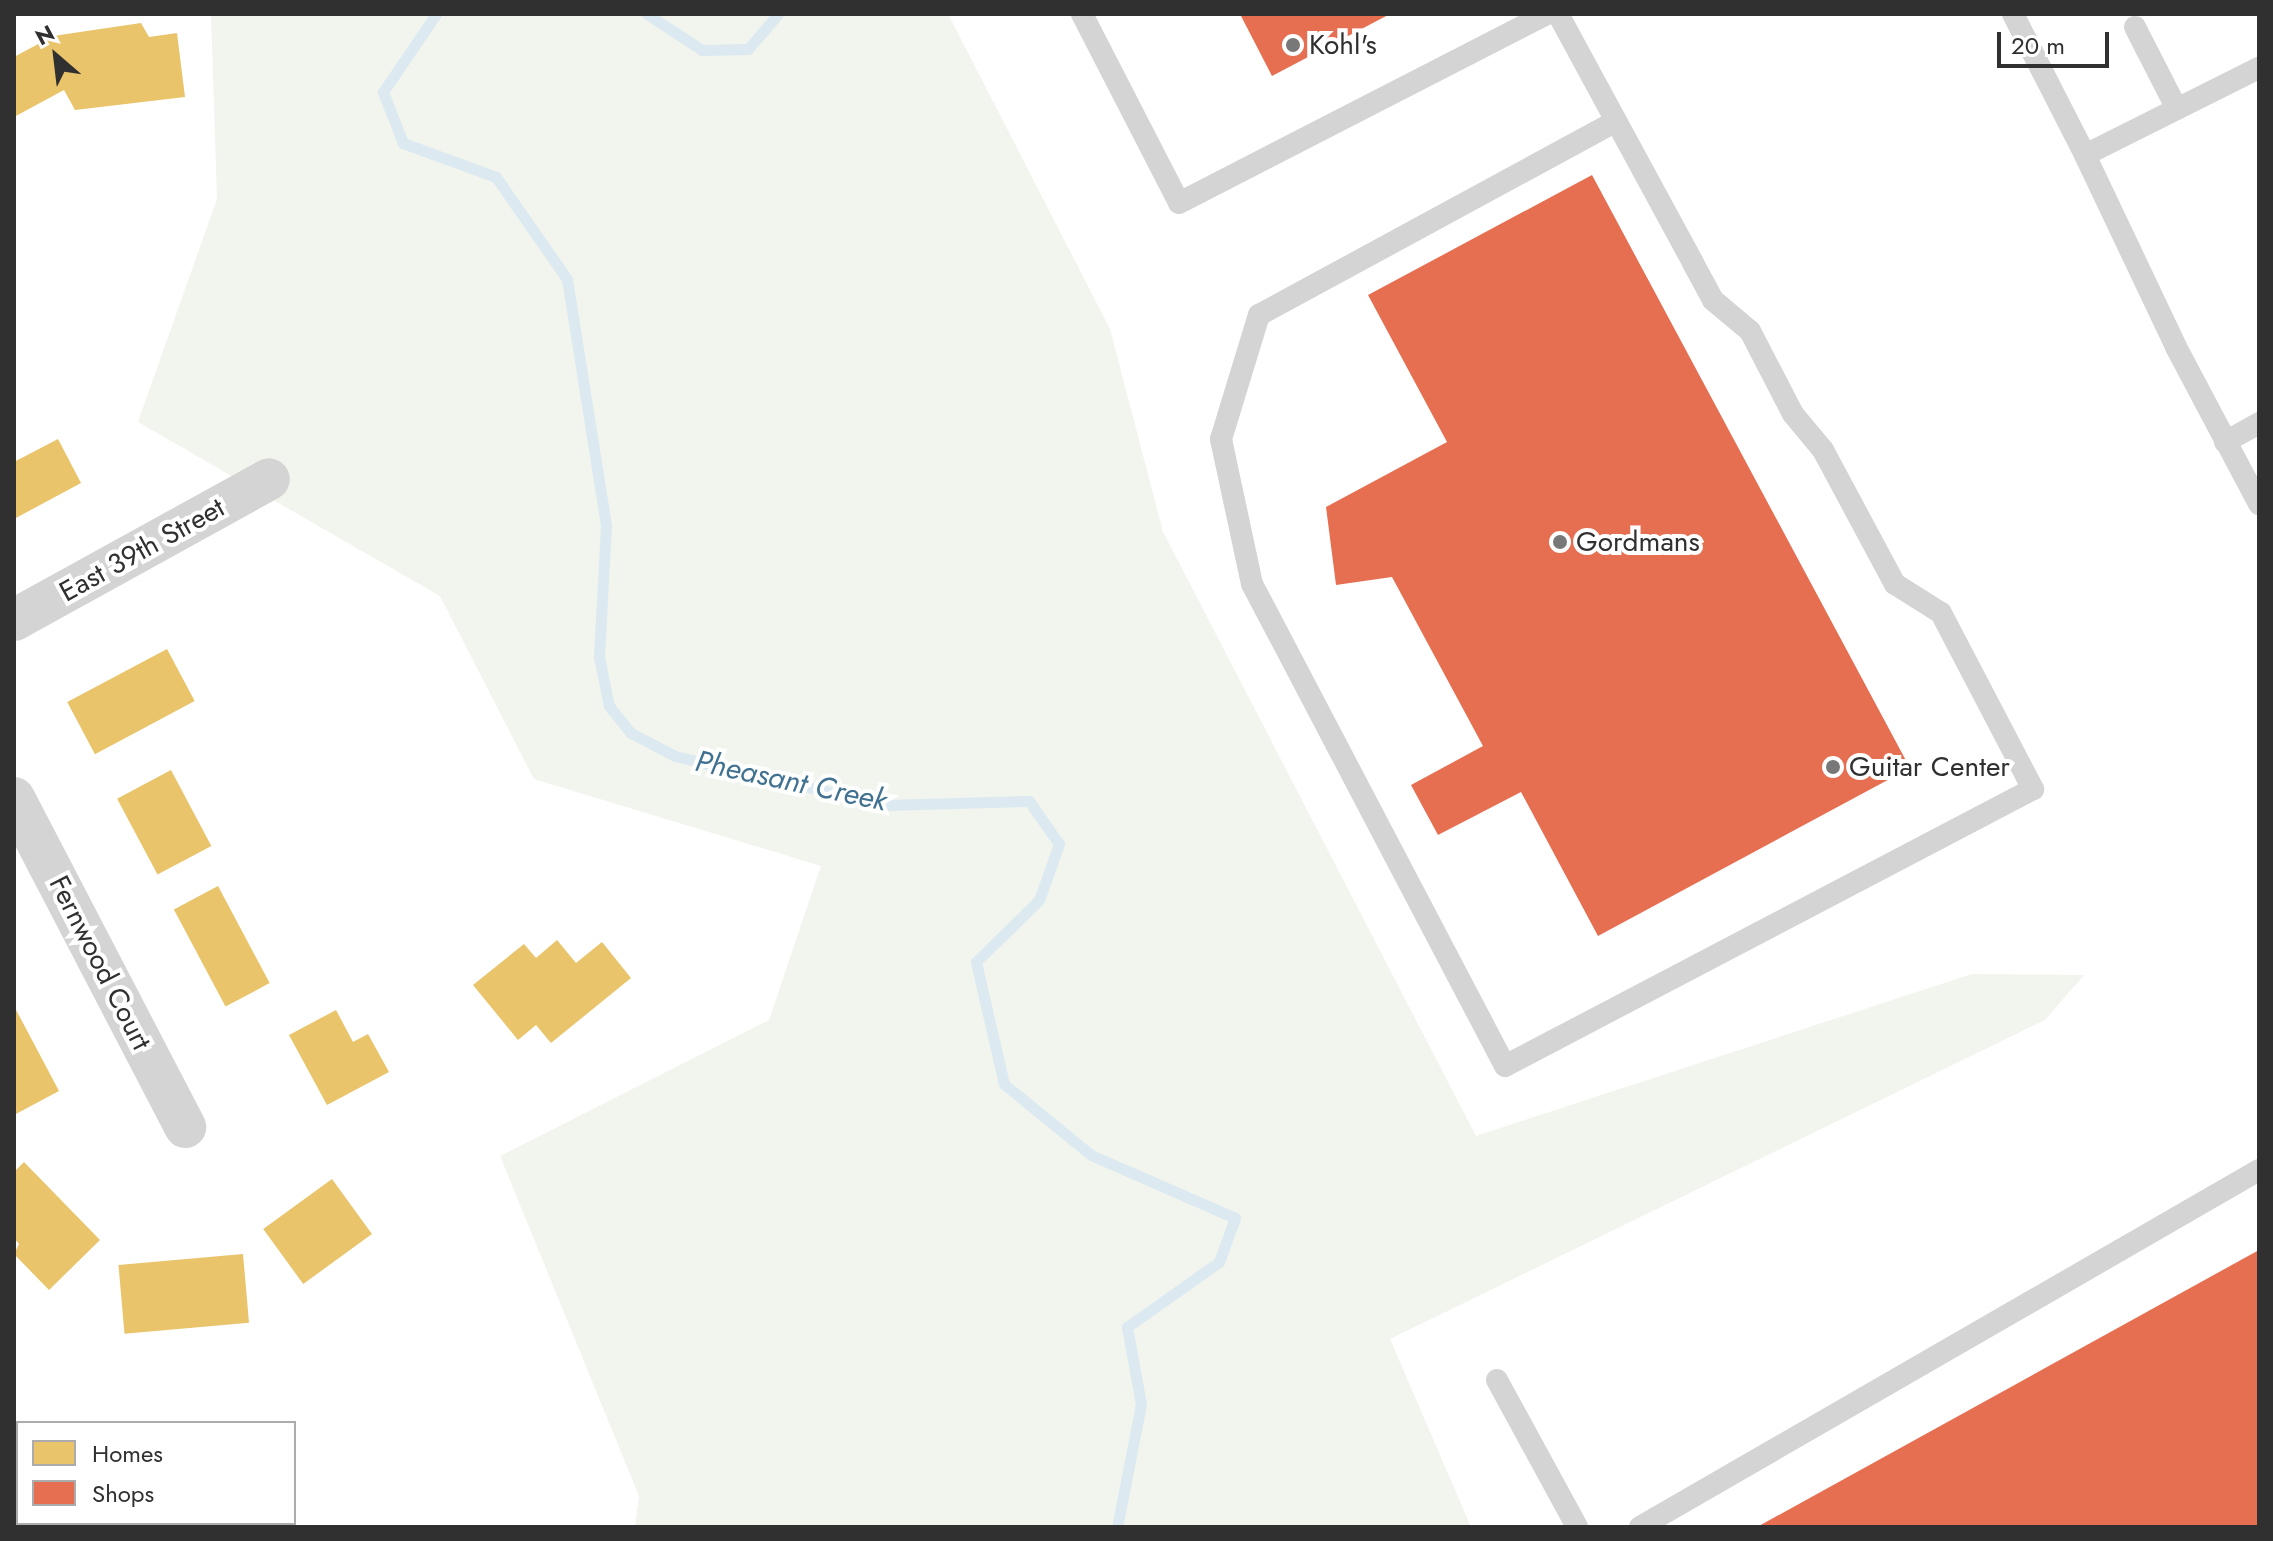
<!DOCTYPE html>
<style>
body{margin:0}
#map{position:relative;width:2273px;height:1541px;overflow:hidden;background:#fff;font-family:Jost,sans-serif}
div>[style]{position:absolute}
.green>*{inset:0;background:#f1f5ed}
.homes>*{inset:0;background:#e9c46a;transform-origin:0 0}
.shops>*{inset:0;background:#e76f51}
.stream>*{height:11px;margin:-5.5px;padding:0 5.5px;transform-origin:5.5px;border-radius:5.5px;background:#dce9f1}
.service>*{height:22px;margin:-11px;padding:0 11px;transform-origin:11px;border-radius:11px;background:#d4d4d4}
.minor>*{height:42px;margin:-21px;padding:0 21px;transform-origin:21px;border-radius:21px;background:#d4d4d4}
.dots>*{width:22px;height:22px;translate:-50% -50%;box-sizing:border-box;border:4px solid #fff;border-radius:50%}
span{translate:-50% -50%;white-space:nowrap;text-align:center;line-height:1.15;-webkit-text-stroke:8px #fff;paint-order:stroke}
.poi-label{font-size:28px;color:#303030}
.left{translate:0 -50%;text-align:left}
.street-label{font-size:28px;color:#303030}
.water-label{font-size:30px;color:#417190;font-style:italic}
.frame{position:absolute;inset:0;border:16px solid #303030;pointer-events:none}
.legend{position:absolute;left:16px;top:1421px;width:280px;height:104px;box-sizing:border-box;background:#fff;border:2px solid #acacac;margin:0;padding:10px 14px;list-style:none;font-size:24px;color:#303030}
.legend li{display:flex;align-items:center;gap:16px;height:40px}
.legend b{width:40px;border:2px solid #acacac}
.north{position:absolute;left:16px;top:16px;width:80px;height:80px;-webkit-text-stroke:6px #fff;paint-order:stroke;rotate:332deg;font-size:22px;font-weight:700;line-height:32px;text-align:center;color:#303030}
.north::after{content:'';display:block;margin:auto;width:28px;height:36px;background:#303030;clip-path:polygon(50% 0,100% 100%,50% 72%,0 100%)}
.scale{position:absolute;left:1997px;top:32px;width:112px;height:36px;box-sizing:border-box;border:4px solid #303030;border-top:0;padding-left:10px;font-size:24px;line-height:28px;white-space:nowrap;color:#303030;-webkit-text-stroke:6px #fff;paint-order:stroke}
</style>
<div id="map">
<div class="green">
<div style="clip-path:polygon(211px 14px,948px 14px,1110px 329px,1163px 532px,1476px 1136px,1972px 974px,2084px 975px,2045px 1020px,1390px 1339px,1471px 1527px,635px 1527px,639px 1496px,500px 1156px,769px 1020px,821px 866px,534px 779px,440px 596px,138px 422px,217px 199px)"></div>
</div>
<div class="homes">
<div style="clip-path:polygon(141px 23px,149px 37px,177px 33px,185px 97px,75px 110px,64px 90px,14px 117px,14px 57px,53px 36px)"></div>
<div style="clip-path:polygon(58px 439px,81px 483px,14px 519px,14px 462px)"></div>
<div style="left:167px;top:649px;width:59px;height:113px;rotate:62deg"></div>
<div style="left:171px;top:770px;width:86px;height:61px;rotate:62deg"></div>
<div style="left:218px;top:886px;width:110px;height:50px;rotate:62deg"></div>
<div style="clip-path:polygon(557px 940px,576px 963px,602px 942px,631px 978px,551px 1043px,536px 1025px,518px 1040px,473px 985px,524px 944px,536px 958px)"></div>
<div style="clip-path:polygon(14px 1006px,59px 1091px,14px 1115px)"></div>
<div style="clip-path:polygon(336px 1010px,353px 1042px,368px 1034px,389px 1072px,327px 1105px,289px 1035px)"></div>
<div style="clip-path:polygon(24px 1162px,100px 1240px,49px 1290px,14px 1254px,19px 1244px,14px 1238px,14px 1172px)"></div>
<div style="left:332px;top:1179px;width:68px;height:85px;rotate:54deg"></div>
<div style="left:243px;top:1254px;width:69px;height:125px;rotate:85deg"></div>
</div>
<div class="shops">
<div style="clip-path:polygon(1240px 14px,1390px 14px,1272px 76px)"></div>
<div style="clip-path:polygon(1592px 175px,1910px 768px,1598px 936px,1521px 792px,1438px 835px,1411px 785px,1483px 746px,1392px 577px,1336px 585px,1326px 507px,1447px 442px,1368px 295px)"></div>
<div style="clip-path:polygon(2259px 1250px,2259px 1527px,1757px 1527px)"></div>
</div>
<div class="stream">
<div style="left:436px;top:14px;width:94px;rotate:124.2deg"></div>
<div style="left:383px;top:92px;width:55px;rotate:68.6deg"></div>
<div style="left:403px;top:143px;width:99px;rotate:20.1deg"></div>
<div style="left:496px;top:177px;width:124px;rotate:55.2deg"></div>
<div style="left:567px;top:279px;width:250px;rotate:81deg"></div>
<div style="left:606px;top:526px;width:131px;rotate:93.1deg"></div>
<div style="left:599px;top:657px;width:50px;rotate:78.5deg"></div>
<div style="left:609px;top:706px;width:35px;rotate:51deg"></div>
<div style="left:631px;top:733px;width:50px;rotate:27.6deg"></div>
<div style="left:675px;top:756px;width:216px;rotate:13.1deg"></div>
<div style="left:885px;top:805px;width:144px;rotate:-1.6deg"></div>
<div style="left:1029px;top:801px;width:52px;rotate:55.1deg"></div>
<div style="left:1059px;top:844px;width:59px;rotate:109.7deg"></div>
<div style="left:1039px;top:900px;width:88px;rotate:135.5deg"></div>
<div style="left:976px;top:962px;width:125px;rotate:77.1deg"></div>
<div style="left:1004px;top:1084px;width:112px;rotate:39.2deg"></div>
<div style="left:1091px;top:1155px;width:157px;rotate:23.6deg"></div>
<div style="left:1235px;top:1218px;width:47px;rotate:110deg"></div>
<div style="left:1219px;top:1262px;width:113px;rotate:144.8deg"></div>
<div style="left:1127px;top:1327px;width:78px;rotate:79.7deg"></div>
<div style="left:1141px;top:1404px;width:125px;rotate:101deg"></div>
<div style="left:647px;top:14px;width:66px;rotate:33.2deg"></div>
<div style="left:702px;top:50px;width:46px;rotate:-1.2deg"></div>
<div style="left:748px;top:49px;width:46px;rotate:-49.4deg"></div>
</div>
<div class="service">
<div style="left:1082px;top:14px;width:212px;rotate:62.8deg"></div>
<div style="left:1179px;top:203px;width:413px;rotate:-27.2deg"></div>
<div style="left:1558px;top:14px;width:283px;rotate:61.5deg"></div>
<div style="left:1693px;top:263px;width:42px;rotate:61.6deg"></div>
<div style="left:1713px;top:300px;width:48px;rotate:40deg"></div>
<div style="left:1750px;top:331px;width:93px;rotate:62.6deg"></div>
<div style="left:1793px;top:414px;width:47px;rotate:50.2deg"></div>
<div style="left:1823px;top:450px;width:152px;rotate:61.8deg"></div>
<div style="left:1895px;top:584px;width:54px;rotate:32.2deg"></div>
<div style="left:1941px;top:613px;width:199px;rotate:62.4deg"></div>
<div style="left:2033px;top:789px;width:596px;rotate:152.32deg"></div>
<div style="left:1505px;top:1066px;width:544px;rotate:-117.69deg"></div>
<div style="left:1252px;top:584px;width:148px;rotate:-102.1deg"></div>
<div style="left:1221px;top:439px;width:130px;rotate:-73deg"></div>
<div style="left:1259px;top:315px;width:406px;rotate:-28.5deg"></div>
<div style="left:2013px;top:14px;width:158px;rotate:62.9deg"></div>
<div style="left:2085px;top:155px;width:212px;rotate:64.6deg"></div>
<div style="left:2176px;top:347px;width:178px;rotate:62.1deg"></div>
<div style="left:2135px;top:27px;width:92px;rotate:62.9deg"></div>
<div style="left:2085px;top:155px;width:195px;rotate:-26.6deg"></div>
<div style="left:2225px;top:442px;width:39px;rotate:-29deg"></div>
<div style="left:1497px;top:1380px;width:167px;rotate:61.4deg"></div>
<div style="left:1640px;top:1527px;width:715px;rotate:-29.97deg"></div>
</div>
<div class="minor">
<div style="left:14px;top:620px;width:291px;rotate:-28.9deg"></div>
<div style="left:14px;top:798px;width:371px;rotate:62.5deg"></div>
</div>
<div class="dots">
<div style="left:1293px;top:45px;background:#787878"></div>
<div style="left:1560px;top:542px;background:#787878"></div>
<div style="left:1833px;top:767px;background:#787878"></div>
</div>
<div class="poi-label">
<span class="left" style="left:1309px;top:45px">Kohl's</span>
<span class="left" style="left:1576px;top:542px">Gordmans</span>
<span class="left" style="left:1849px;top:767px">Guitar Center</span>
</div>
<div class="street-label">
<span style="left:142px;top:550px;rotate:-29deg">East 39th Street</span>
<span style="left:100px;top:963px;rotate:63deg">Fernwood Court</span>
</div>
<div class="water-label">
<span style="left:791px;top:781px;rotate:12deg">Pheasant Creek</span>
</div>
<div class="frame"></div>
<ul class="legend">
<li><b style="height:22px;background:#e9c46a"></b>Homes</li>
<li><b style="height:22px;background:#e76f51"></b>Shops</li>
</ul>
<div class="north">N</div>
<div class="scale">20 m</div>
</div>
